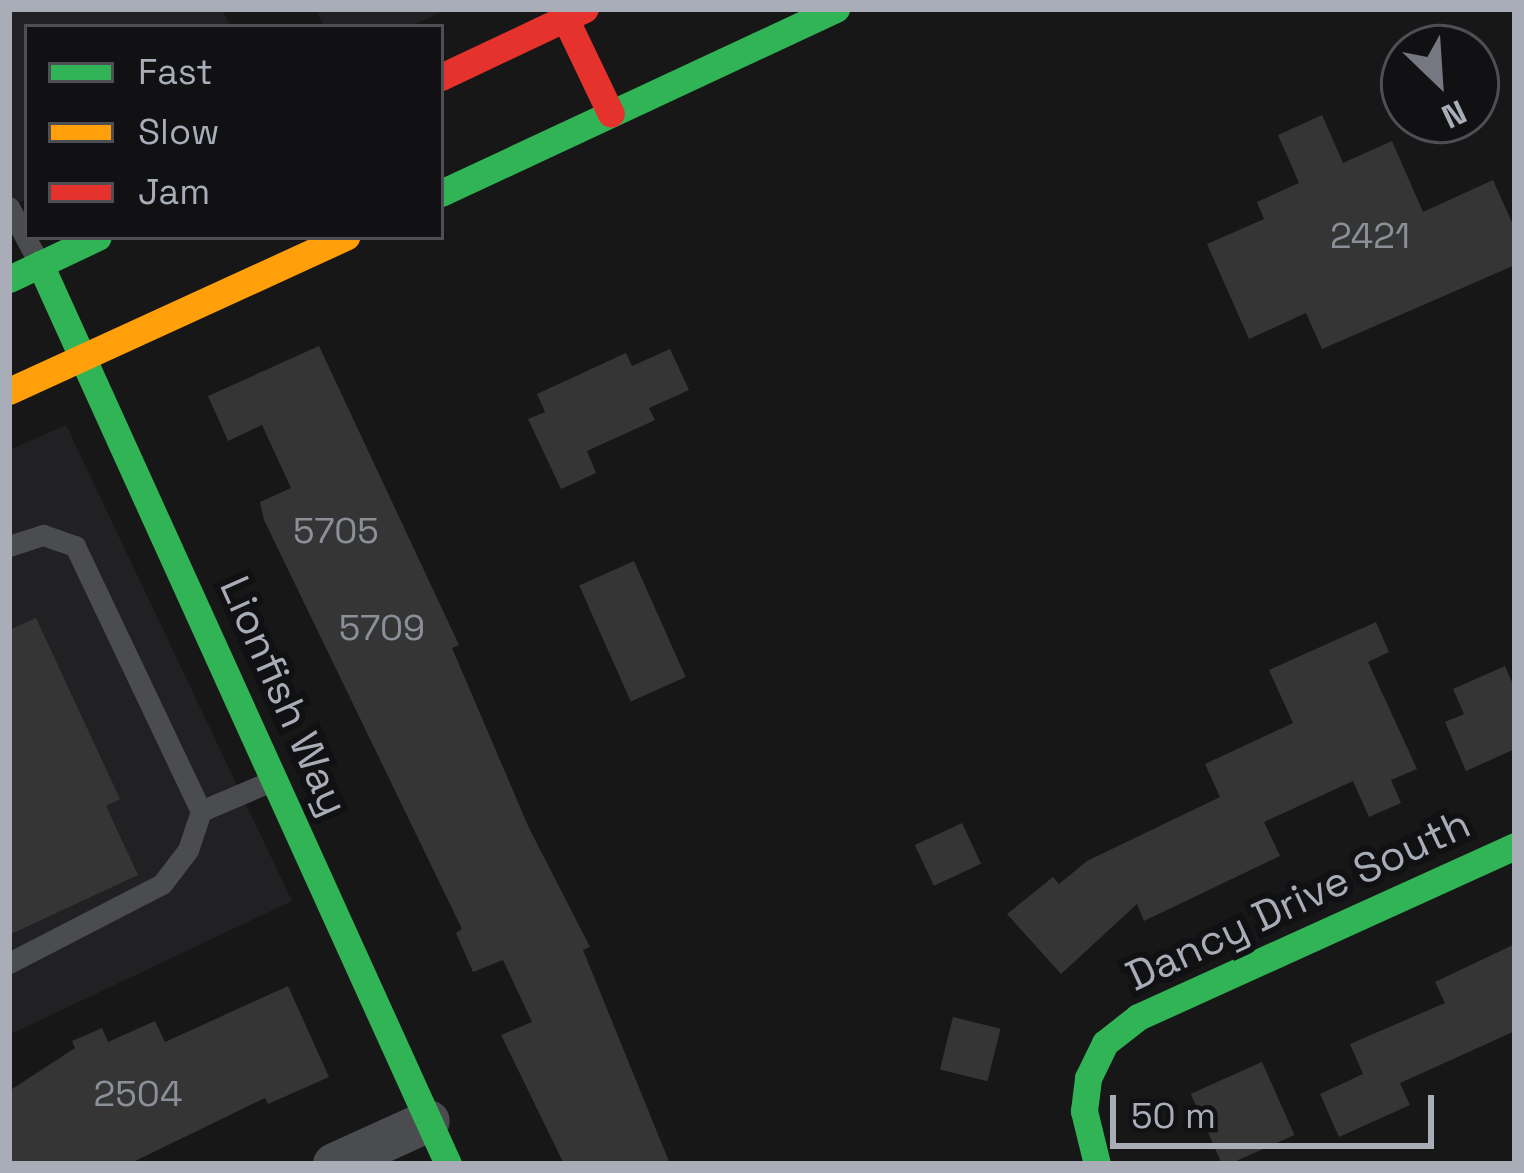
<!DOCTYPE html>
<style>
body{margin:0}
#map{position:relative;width:1524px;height:1173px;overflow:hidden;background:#171717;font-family:"Space Grotesk",sans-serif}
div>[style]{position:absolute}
.built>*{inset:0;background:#212123}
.building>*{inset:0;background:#353536;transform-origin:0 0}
.lane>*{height:21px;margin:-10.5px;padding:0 10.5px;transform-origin:10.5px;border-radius:10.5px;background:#4b4c50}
.street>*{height:42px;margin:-21px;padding:0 21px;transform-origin:21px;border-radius:21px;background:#4b4c50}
.fast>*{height:27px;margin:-13.5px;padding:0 13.5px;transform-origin:13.5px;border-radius:13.5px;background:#30b455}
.slow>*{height:27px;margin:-13.5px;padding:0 13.5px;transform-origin:13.5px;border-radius:13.5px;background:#ff9f0a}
.jam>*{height:27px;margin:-13.5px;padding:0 13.5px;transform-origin:13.5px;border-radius:13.5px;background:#e5322d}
span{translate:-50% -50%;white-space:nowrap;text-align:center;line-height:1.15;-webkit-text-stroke:12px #111113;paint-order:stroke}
.number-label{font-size:36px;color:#8b8f98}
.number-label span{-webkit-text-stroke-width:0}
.street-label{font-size:42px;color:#a8adb8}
.frame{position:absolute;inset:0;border:12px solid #a8adb8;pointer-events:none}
.legend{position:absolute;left:24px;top:24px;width:420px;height:216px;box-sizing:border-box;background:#111113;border:3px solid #4d4f55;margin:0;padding:15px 21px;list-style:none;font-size:36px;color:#a8adb8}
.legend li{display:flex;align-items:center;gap:24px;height:60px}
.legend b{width:60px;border:3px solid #4d4f55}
.north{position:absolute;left:1380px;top:24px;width:120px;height:120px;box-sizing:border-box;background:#111113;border:3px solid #4d4f55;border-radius:50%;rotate:155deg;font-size:33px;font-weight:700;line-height:48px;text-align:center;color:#a8adb8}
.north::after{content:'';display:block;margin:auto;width:42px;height:54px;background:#757880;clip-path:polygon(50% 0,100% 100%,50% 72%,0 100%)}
.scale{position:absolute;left:1110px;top:1095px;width:324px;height:54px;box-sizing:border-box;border:6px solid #a8adb8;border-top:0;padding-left:15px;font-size:36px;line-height:42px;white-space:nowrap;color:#a8adb8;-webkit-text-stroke:9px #111113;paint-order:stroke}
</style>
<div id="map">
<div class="built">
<div style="clip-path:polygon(9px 9px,222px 9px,231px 27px,27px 27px,27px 199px,9px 207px)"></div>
<div style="clip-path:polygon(316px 9px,448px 9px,409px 27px,324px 27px)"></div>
<div style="clip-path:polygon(66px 425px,292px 901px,9px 1035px,9px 450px)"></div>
</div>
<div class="building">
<div style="clip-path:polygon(1322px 115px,1343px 163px,1392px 141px,1423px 212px,1493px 180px,1515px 229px,1515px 265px,1322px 349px,1306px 313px,1249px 339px,1207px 244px,1264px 219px,1257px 202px,1299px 183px,1278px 135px)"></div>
<div style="clip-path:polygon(319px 346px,459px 645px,452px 648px,529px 828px,590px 947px,583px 950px,670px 1164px,564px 1164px,501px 1035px,532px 1022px,503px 960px,473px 972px,456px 933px,462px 929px,264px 520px,260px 502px,291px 488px,262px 425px,228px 441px,208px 396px)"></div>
<div style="clip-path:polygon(670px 349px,689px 390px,649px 408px,655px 420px,587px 451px,596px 473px,561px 489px,528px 419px,545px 412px,537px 394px,626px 353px,632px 366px)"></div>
<div style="left:634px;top:561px;width:127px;height:60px;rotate:66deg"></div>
<div style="clip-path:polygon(36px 618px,120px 799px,106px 806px,138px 875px,9px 935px,9px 630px)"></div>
<div style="clip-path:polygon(1376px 622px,1389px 652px,1368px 662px,1417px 769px,1391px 780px,1401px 803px,1369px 817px,1353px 781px,1264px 822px,1280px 856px,1144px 921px,1137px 904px,1061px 974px,1007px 914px,1053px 877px,1059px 884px,1087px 861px,1220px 797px,1205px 764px,1293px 723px,1269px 670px)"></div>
<div style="clip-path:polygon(1505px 666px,1515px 689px,1515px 749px,1466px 771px,1445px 722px,1464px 714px,1453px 689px)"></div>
<div style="left:962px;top:823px;width:45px;height:52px;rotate:65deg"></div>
<div style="clip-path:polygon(1515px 944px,1515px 1031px,1400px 1083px,1410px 1105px,1339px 1137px,1320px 1094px,1363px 1074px,1350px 1044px,1445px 1003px,1435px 982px)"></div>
<div style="clip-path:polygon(288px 986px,329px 1077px,268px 1104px,265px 1098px,129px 1164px,9px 1164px,9px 1091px,75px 1048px,72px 1041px,102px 1028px,108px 1042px,155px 1021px,165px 1042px)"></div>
<div style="left:953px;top:1017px;width:49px;height:54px;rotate:14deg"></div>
<div style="left:1262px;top:1062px;width:80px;height:78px;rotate:66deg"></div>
</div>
<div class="lane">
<div style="left:9px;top:207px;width:59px;rotate:61.7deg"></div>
<div style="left:9px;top:546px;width:36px;rotate:-18deg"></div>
<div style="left:43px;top:535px;width:34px;rotate:19deg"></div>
<div style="left:75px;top:546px;width:293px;rotate:64.6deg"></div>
<div style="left:201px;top:811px;width:41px;rotate:108.4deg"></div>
<div style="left:188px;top:850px;width:43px;rotate:127.4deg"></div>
<div style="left:162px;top:884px;width:172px;rotate:152.7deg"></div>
<div style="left:201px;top:811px;width:74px;rotate:-23.1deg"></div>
</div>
<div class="street">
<div style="left:334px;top:1164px;width:104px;rotate:-24.4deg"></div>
</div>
<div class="fast">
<div style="left:441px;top:193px;width:436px;rotate:-25deg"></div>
<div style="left:40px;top:264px;width:988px;rotate:65.61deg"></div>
<div style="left:9px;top:279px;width:98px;rotate:-25.3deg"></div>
<div style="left:1097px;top:1164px;width:55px;rotate:-103.8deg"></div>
<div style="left:1084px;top:1111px;width:33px;rotate:-83deg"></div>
<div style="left:1088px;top:1078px;width:39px;rotate:-64deg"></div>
<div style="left:1105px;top:1043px;width:42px;rotate:-38.2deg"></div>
<div style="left:1138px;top:1017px;width:414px;rotate:-24.4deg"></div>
</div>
<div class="slow">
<div style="left:9px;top:391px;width:371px;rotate:-24.6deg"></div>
</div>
<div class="jam">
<div style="left:565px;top:18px;width:106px;rotate:64.4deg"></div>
<div style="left:441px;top:77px;width:159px;rotate:-25.3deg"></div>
</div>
<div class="number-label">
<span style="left:1370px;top:237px">2421</span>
<span style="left:336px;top:532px">5705</span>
<span style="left:382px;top:629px">5709</span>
<span style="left:138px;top:1095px">2504</span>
</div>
<div class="street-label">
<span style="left:284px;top:696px;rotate:66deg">Lionfish Way</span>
<span style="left:1298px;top:900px;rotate:-25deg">Dancy Drive South</span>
</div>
<div class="frame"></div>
<ul class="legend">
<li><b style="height:15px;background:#30b455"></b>Fast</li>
<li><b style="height:15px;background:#ff9f0a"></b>Slow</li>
<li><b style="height:15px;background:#e5322d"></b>Jam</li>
</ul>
<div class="north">N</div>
<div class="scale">50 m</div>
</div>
